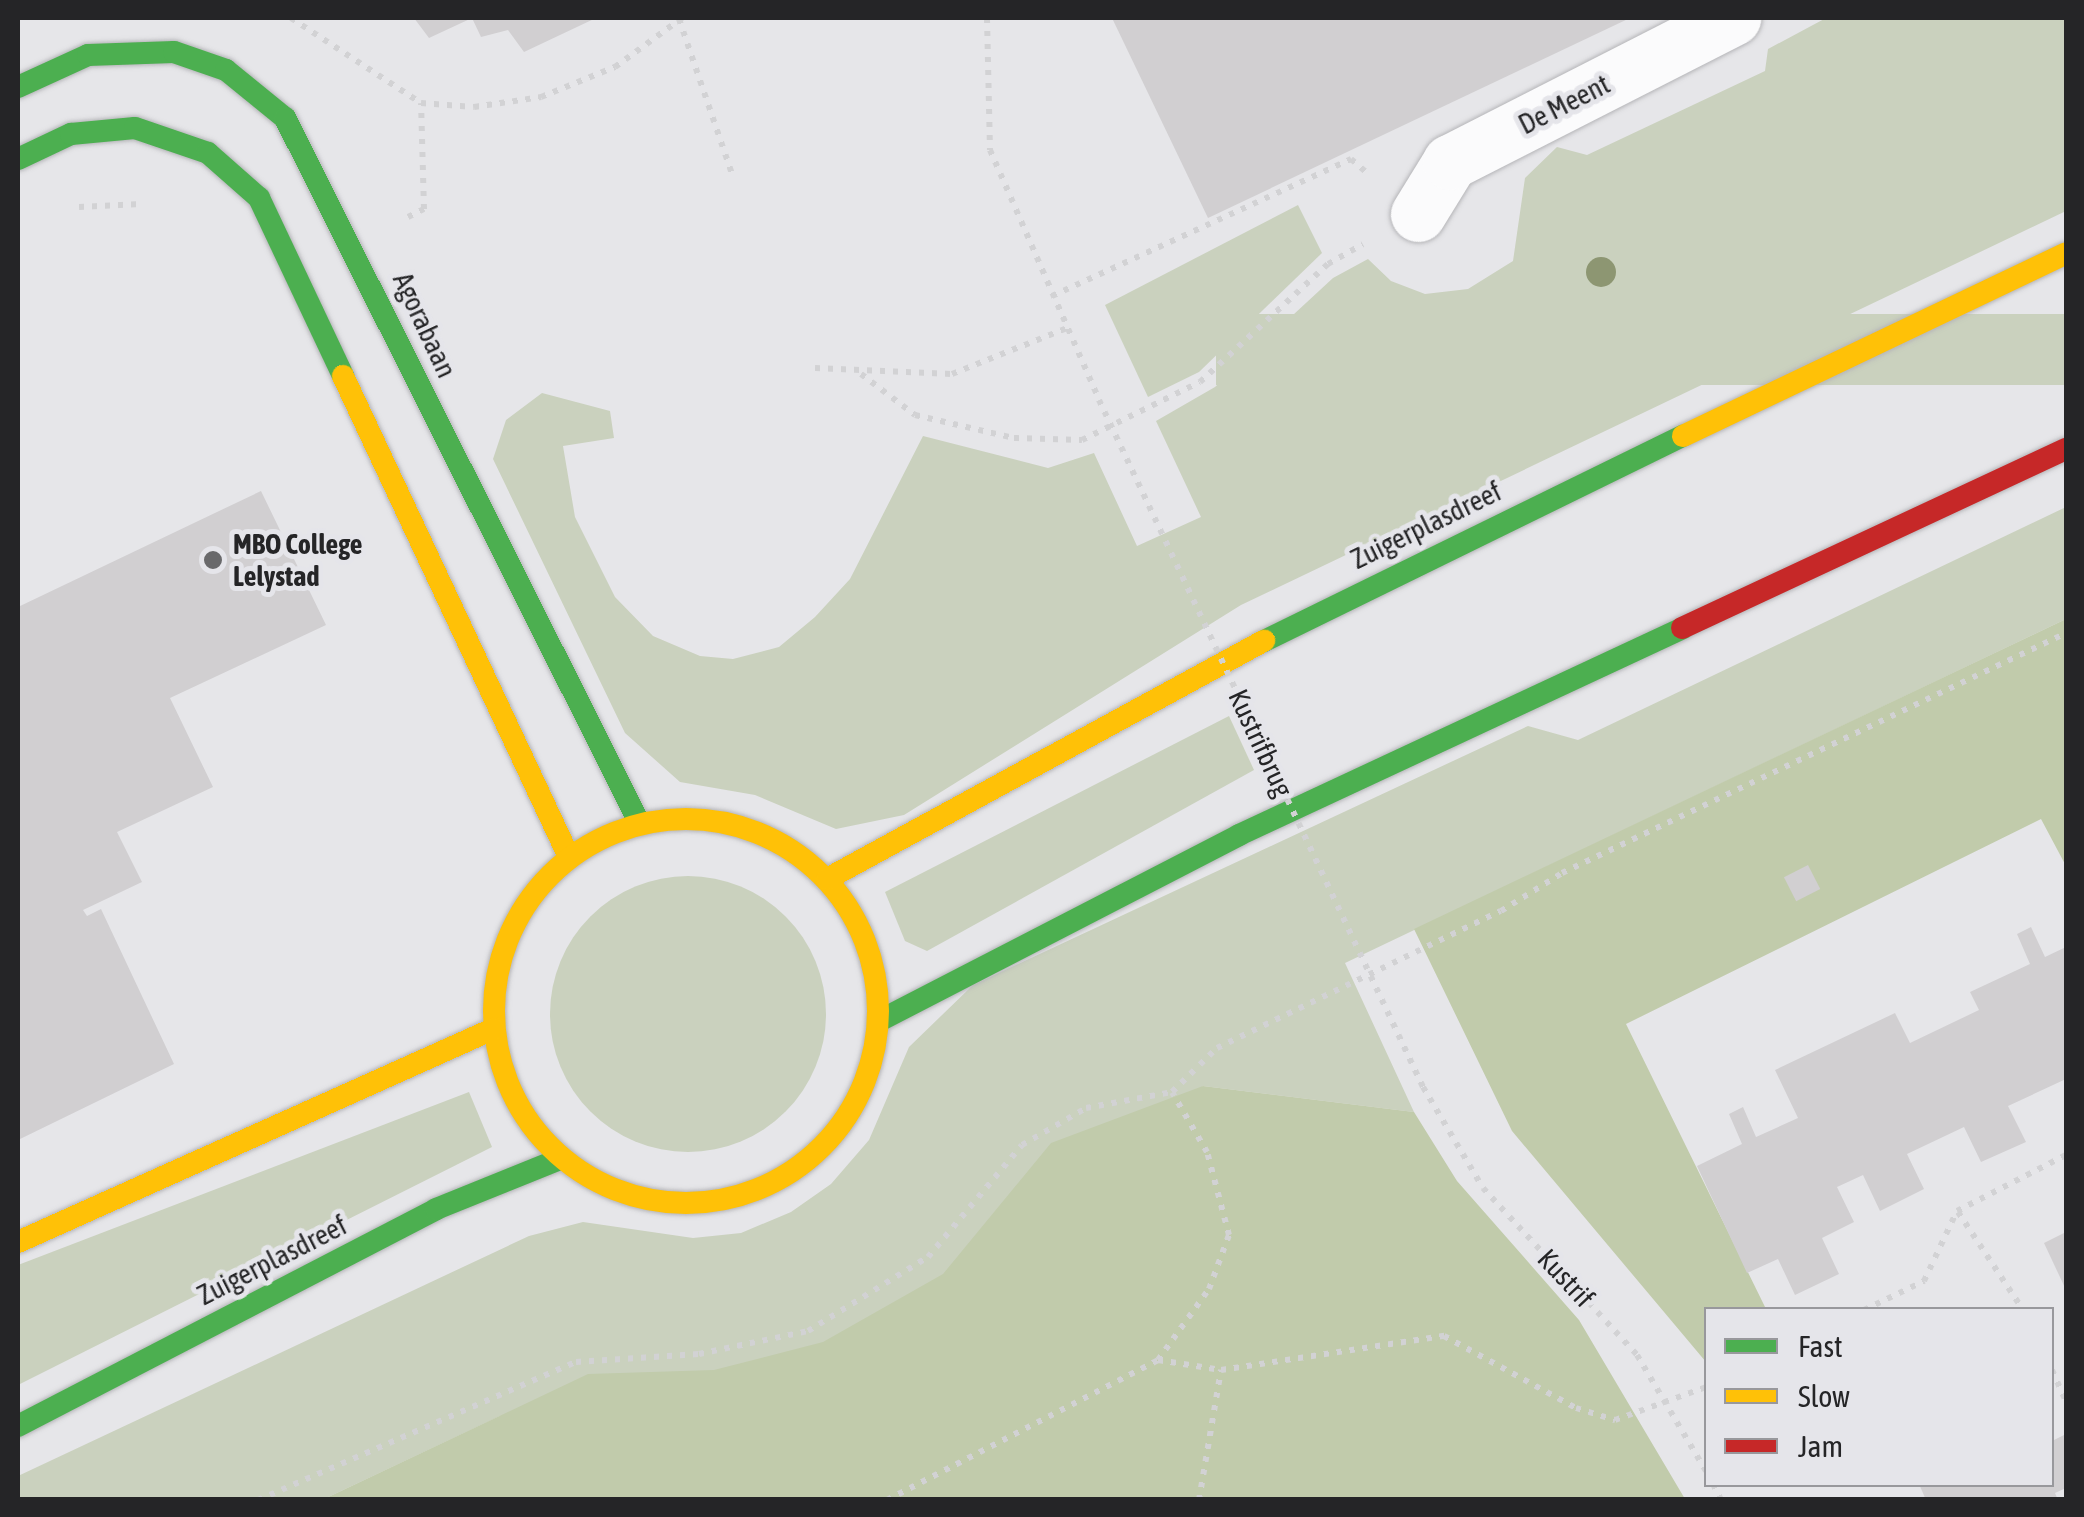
<!DOCTYPE html>
<style>
body{margin:0}
#map{position:relative;width:2084px;height:1517px;overflow:hidden;background:#e6e6e9;font-family:"Asap Condensed",sans-serif}
div>[style]{position:absolute}
.green>*{inset:0;background:#cad1be;transform-origin:0 0}
.round{border-radius:50%}
.forest>*{inset:0;background:#c1cbab}
.building>*{inset:0;background:#d1cfd1;transform-origin:0 0}
.path>*{height:6px;margin-top:-3px;transform-origin:0;background:repeating-linear-gradient(90deg,#d2d2d4 0 5px,transparent 0 13px)}
.roads{filter:drop-shadow(0 0 2px #b5b5b8) drop-shadow(0 0 2px #b5b5b8)}
.street>*{height:55px;margin:-27.5px;padding:0 27.5px;transform-origin:27.5px;border-radius:27.5px;background:#fbfbfc}
.fast>*{height:22px;margin:-11px;padding:0 11px;transform-origin:11px;border-radius:11px;background:#4caf50}
.slow>*{height:22px;margin:-11px;padding:0 11px;transform-origin:11px;border-radius:11px;background:#ffc107}
.slow>.ring{margin:-11px;padding:0;box-sizing:content-box;background:none;border:22px solid #ffc107;border-radius:50%}
.jam>*{height:22px;margin:-11px;padding:0 11px;transform-origin:11px;border-radius:11px;background:#c62828}
.path-bridge>*{height:6px;margin-top:-3px;transform-origin:0;background:repeating-linear-gradient(90deg,#d2d2d4 0 5px,transparent 0 13px)}
.trees>*{width:30px;height:30px;margin:-15px;border-radius:50%;background:#8d9672}
.dots>*{width:28px;height:28px;translate:-50% -50%;box-sizing:border-box;border:5px solid #e5e5ea;border-radius:50%}
span{translate:-50% -50%;white-space:nowrap;text-align:center;line-height:1.15;-webkit-text-stroke:10px #e5e5ea;paint-order:stroke}
.street-label{font-size:28px;color:#252527}
.poi-label{font-size:28px;color:#252527;font-weight:700}
.left{translate:0 -50%;text-align:left}
.frame{position:absolute;inset:0;border:20px solid #252527;pointer-events:none}
.legend{position:absolute;left:1704px;top:1307px;width:350px;height:180px;box-sizing:border-box;background:#e5e5ea;border:2px solid #98989c;margin:0;padding:12px 18px;list-style:none;font-size:30px;color:#252527}
.legend li{display:flex;align-items:center;gap:20px;height:50px}
.legend b{width:50px;border:2px solid #98989c}
</style>
<div id="map">
<div class="green">
<div style="clip-path:polygon(1826px 18px,2066px 18px,2066px 211px,1241px 605px,904px 815px,836px 829px,755px 795px,680px 782px,625px 733px,493px 459px,506px 420px,542px 393px,610px 411px,614px 438px,563px 446px,575px 517px,615px 597px,653px 636px,700px 656px,733px 659px,779px 647px,815px 617px,850px 579px,923px 436px,1048px 468px,1094px 453px,1137px 546px,1201px 517px,1156px 421px,1215px 387px,1333px 278px,1368px 259px,1391px 281px,1425px 294px,1468px 289px,1513px 261px,1525px 178px,1557px 147px,1587px 155px,1765px 71px,1768px 49px)"></div>
<div style="clip-path:polygon(1298px 205px,1322px 253px,1199px 372px,1148px 397px,1105px 305px)"></div>
<div style="left:2066px;top:314px;width:71px;height:850px;rotate:90deg"></div>
<div style="clip-path:polygon(2066px 507px,2066px 619px,1345px 963px,1414px 1112px,1203px 1086px,885px 1383px,500px 1416px,324px 1499px,18px 1500px,18px 1476px,529px 1236px,583px 1222px,693px 1238px,741px 1233px,791px 1212px,831px 1184px,869px 1140px,909px 1047px,973px 985px,1528px 726px,1578px 740px)"></div>
<div style="clip-path:polygon(1229px 716px,1254px 770px,927px 951px,905px 941px,885px 892px)"></div>
<div class="round" style="left:550px;top:876px;width:276px;height:276px"></div>
<div style="clip-path:polygon(469px 1092px,492px 1147px,18px 1385px,18px 1265px)"></div>
</div>
<div class="forest">
<div style="clip-path:polygon(2066px 619px,2066px 866px,2041px 819px,1626px 1024px,1766px 1309px,1706px 1310px,1706px 1362px,1512px 1131px,1414px 929px)"></div>
<div style="clip-path:polygon(1203px 1086px,1414px 1112px,1457px 1181px,1579px 1320px,1685px 1499px,324px 1499px,588px 1374px,714px 1370px,823px 1342px,943px 1274px,1051px 1143px)"></div>
</div>
<div class="building">
<div style="clip-path:polygon(414px 18px,596px 18px,524px 52px,508px 30px,481px 37px,472px 18px,429px 38px)"></div>
<div style="clip-path:polygon(1112px 18px,1630px 18px,1208px 218px)"></div>
<div style="clip-path:polygon(261px 491px,326px 625px,170px 698px,213px 787px,117px 832px,142px 882px,83px 910px,87px 916px,101px 909px,174px 1064px,18px 1140px,18px 607px)"></div>
<div style="left:1808px;top:865px;width:27px;height:27px;rotate:63deg"></div>
<div style="clip-path:polygon(2031px 927px,2045px 957px,2066px 947px,2066px 1079px,2008px 1106px,2026px 1142px,1981px 1162px,1964px 1127px,1907px 1154px,1924px 1189px,1880px 1211px,1863px 1175px,1837px 1187px,1854px 1222px,1822px 1238px,1839px 1274px,1795px 1295px,1778px 1259px,1747px 1273px,1697px 1166px,1742px 1144px,1729px 1114px,1743px 1107px,1756px 1137px,1798px 1118px,1775px 1070px,1895px 1013px,1910px 1043px,1979px 1010px,1970px 992px,2030px 964px,2017px 934px)"></div>
<div style="clip-path:polygon(2066px 1232px,2066px 1290px,2044px 1243px)"></div>
<div style="clip-path:polygon(2066px 1434px,2066px 1488px,2055px 1493px,2058px 1500px,1926px 1500px,1919px 1484px,2052px 1484px,2052px 1441px)"></div>
</div>
<div class="path">
<div style="left:291px;top:18px;width:155px;rotate:33.2deg"></div>
<div style="left:421px;top:103px;width:53px;rotate:4.3deg"></div>
<div style="left:474px;top:107px;width:68px;rotate:-8.5deg"></div>
<div style="left:541px;top:97px;width:80px;rotate:-22.1deg"></div>
<div style="left:615px;top:67px;width:83px;rotate:-36.2deg"></div>
<div style="left:987px;top:18px;width:132px;rotate:88.7deg"></div>
<div style="left:990px;top:150px;width:273px;rotate:66.4deg"></div>
<div style="left:679px;top:19px;width:164px;rotate:71.1deg"></div>
<div style="left:79px;top:207px;width:62px;rotate:-2.8deg"></div>
<div style="left:408px;top:217px;width:18px;rotate:-27deg"></div>
<div style="left:424px;top:209px;width:106px;rotate:-91.6deg"></div>
<div style="left:1052px;top:296px;width:329px;rotate:-24.6deg"></div>
<div style="left:1351px;top:159px;width:21px;rotate:41deg"></div>
<div style="left:815px;top:368px;width:137px;rotate:2.5deg"></div>
<div style="left:952px;top:374px;width:124px;rotate:-21.8deg"></div>
<div style="left:861px;top:374px;width:68px;rotate:37.2deg"></div>
<div style="left:915px;top:415px;width:102px;rotate:13.1deg"></div>
<div style="left:1014px;top:438px;width:68px;rotate:1.7deg"></div>
<div style="left:1082px;top:440px;width:131px;rotate:-26.2deg"></div>
<div style="left:1200px;top:382px;width:174px;rotate:-42.7deg"></div>
<div style="left:1328px;top:264px;width:40px;rotate:-29.7deg"></div>
<div style="left:1423px;top:1087px;width:117px;rotate:59.3deg"></div>
<div style="left:1483px;top:1188px;width:227px;rotate:47.3deg"></div>
<div style="left:1637px;top:1355px;width:135px;rotate:59.3deg"></div>
<div style="left:1958px;top:1212px;width:118px;rotate:56.4deg"></div>
<div style="left:1864px;top:1310px;width:67px;rotate:-25.8deg"></div>
<div style="left:1924px;top:1281px;width:77px;rotate:-64.8deg"></div>
<div style="left:1957px;top:1211px;width:123px;rotate:-27.2deg"></div>
<div style="left:1158px;top:1360px;width:87px;rotate:-54.3deg"></div>
<div style="left:1209px;top:1289px;width:58px;rotate:-69.7deg"></div>
<div style="left:1229px;top:1235px;width:86px;rotate:-104.8deg"></div>
<div style="left:1207px;top:1152px;width:69px;rotate:-120.3deg"></div>
<div style="left:2052px;top:1370px;width:35px;rotate:66deg"></div>
<div style="left:1713px;top:1484px;width:18px;rotate:63deg"></div>
<div style="left:258px;top:1500px;width:347px;rotate:-23.5deg"></div>
<div style="left:576px;top:1362px;width:123px;rotate:-3.7deg"></div>
<div style="left:699px;top:1354px;width:111px;rotate:-11.9deg"></div>
<div style="left:808px;top:1331px;width:141px;rotate:-31.7deg"></div>
<div style="left:928px;top:1257px;width:146px;rotate:-50deg"></div>
<div style="left:1022px;top:1145px;width:74px;rotate:-30deg"></div>
<div style="left:1086px;top:1108px;width:87px;rotate:-10.5deg"></div>
<div style="left:1172px;top:1092px;width:63px;rotate:-44.4deg"></div>
<div style="left:1217px;top:1048px;width:315px;rotate:-25.8deg"></div>
<div style="left:1501px;top:911px;width:72px;rotate:-31.9deg"></div>
<div style="left:1562px;top:873px;width:558px;rotate:-25.46deg"></div>
<div style="left:887px;top:1500px;width:305px;rotate:-27.3deg"></div>
<div style="left:1158px;top:1360px;width:64px;rotate:9deg"></div>
<div style="left:1221px;top:1370px;width:226px;rotate:-8.7deg"></div>
<div style="left:1444px;top:1336px;width:150px;rotate:28.6deg"></div>
<div style="left:1576px;top:1408px;width:41px;rotate:17.1deg"></div>
<div style="left:1615px;top:1420px;width:97px;rotate:-19.9deg"></div>
<div style="left:1199px;top:1500px;width:132px;rotate:-80.4deg"></div>
</div>
<div class="roads">
<div class="street">
<div style="left:1418px;top:214px;width:61px;rotate:-58.4deg"></div>
<div style="left:1450px;top:162px;width:318px;rotate:-27deg"></div>
</div>
<div class="fast">
<div style="left:18px;top:87px;width:77px;rotate:-24.6deg"></div>
<div style="left:88px;top:55px;width:86px;rotate:-2deg"></div>
<div style="left:174px;top:52px;width:55px;rotate:19.1deg"></div>
<div style="left:226px;top:70px;width:76px;rotate:39.1deg"></div>
<div style="left:285px;top:118px;width:790px;rotate:63.31deg"></div>
<div style="left:18px;top:159px;width:59px;rotate:-25.3deg"></div>
<div style="left:71px;top:134px;width:64px;rotate:-5.4deg"></div>
<div style="left:135px;top:128px;width:77px;rotate:18.9deg"></div>
<div style="left:208px;top:153px;width:68px;rotate:41.4deg"></div>
<div style="left:259px;top:198px;width:197px;rotate:64.7deg"></div>
<div style="left:1264px;top:641px;width:466px;rotate:-26.1deg"></div>
<div style="left:879px;top:1021px;width:405px;rotate:-27.3deg"></div>
<div style="left:1239px;top:835px;width:489px;rotate:-25deg"></div>
<div style="left:18px;top:1426px;width:471px;rotate:-27.4deg"></div>
<div style="left:436px;top:1209px;width:134px;rotate:-22deg"></div>
</div>
<div class="slow">
<div style="left:343px;top:376px;width:531px;rotate:64.83deg"></div>
<div style="left:1683px;top:436px;width:424px;rotate:-25.5deg"></div>
<div class="ring" style="left:494px;top:819px;width:362px;height:362px"></div>
<div style="left:827px;top:879px;width:498px;rotate:-28.6deg"></div>
<div style="left:18px;top:1242px;width:521px;rotate:-24.15deg"></div>
</div>
<div class="jam">
<div style="left:1682px;top:628px;width:424px;rotate:-25deg"></div>
</div>
</div>
<div class="path-bridge">
<div style="left:1099px;top:400px;width:760px;rotate:64.75deg"></div>
</div>
<div class="trees">
<div style="left:1601px;top:272px"></div>
</div>
<div class="dots">
<div style="left:213px;top:560px;background:#69696b"></div>
</div>
<div class="street-label">
<span style="left:1564px;top:104px;rotate:-27deg">De Meent</span>
<span style="left:425px;top:325px;rotate:65deg">Agorabaan</span>
<span style="left:1426px;top:525px;rotate:-26deg">Zuigerplasdreef</span>
<span style="left:1261px;top:743px;rotate:65deg">Kustrifbrug</span>
<span style="left:272px;top:1260px;rotate:-27deg">Zuigerplasdreef</span>
<span style="left:1566px;top:1278px;rotate:47deg">Kustrif</span>
</div>
<div class="poi-label">
<span class="left" style="left:233px;top:560px">MBO College<br>Lelystad</span>
</div>
<div class="frame"></div>
<ul class="legend">
<li><b style="height:12px;background:#4caf50"></b>Fast</li>
<li><b style="height:12px;background:#ffc107"></b>Slow</li>
<li><b style="height:12px;background:#c62828"></b>Jam</li>
</ul>
</div>
